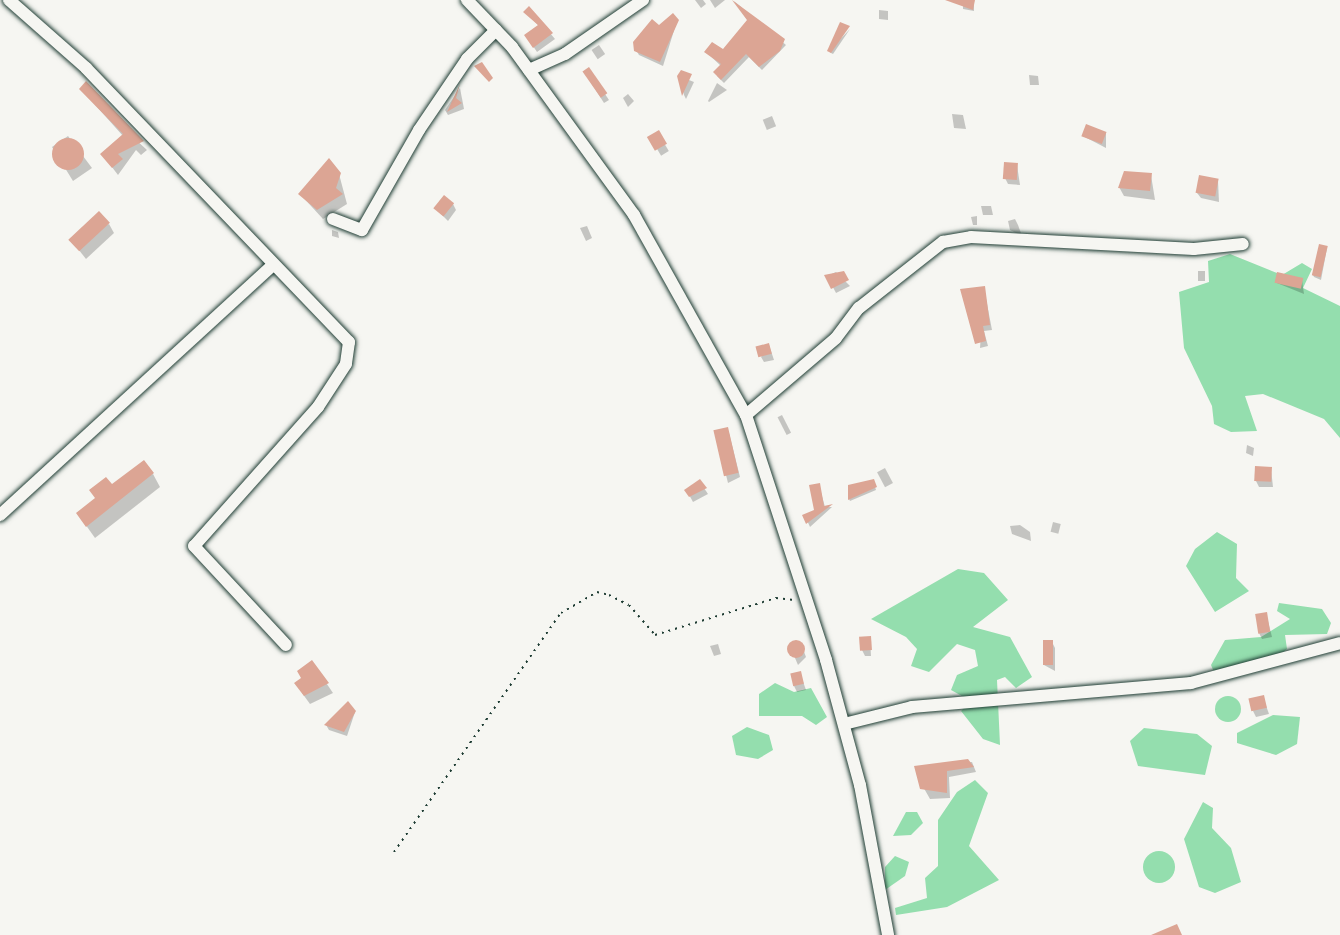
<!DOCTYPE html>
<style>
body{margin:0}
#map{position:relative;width:1340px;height:935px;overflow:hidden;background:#f6f6f2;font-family:"Comic Neue",sans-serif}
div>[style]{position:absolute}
.green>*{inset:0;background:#94deae}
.round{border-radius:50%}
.shadow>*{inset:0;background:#0003;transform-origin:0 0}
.building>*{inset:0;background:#dca594;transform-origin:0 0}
.path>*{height:2px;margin-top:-1px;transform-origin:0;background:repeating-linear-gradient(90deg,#1f3d34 0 2px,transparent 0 7px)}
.roads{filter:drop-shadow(0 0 2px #1f3d34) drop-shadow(0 0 2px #1f3d34)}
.minor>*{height:12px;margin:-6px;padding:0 6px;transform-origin:6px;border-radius:6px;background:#f6f6f2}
span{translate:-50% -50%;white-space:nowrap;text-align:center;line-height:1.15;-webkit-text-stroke:6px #f6f6f2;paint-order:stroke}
</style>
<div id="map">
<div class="green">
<div style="clip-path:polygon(1230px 254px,1282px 275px,1302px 263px,1312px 269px,1303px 288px,1340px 306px,1340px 438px,1324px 419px,1263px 394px,1245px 396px,1257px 431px,1231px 432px,1214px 424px,1212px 406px,1184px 348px,1179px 292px,1209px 282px,1208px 261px)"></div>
<div style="clip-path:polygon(1217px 532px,1237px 544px,1236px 578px,1249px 591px,1215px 612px,1186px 566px,1195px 549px)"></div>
<div style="clip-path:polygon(958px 569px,984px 573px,1008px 600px,973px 627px,1010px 637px,1032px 677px,1016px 688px,1005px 677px,997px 680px,1000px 745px,983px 739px,961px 711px,971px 701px,951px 690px,957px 675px,978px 666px,975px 650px,957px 644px,929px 672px,911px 666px,917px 649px,906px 637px,871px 619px)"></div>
<div style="clip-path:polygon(1279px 603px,1322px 609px,1331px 623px,1327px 634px,1285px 635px,1287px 649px,1276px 658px,1214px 672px,1211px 665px,1225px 640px,1261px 637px,1290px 619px,1277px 611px)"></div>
<div style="clip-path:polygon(775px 683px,794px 692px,811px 688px,827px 717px,816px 725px,802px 716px,759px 716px,759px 694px)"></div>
<div class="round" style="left:1215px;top:696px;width:26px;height:26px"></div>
<div style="clip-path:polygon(1273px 715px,1300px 717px,1297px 744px,1276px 755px,1237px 743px,1237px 733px)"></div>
<div style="clip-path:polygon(747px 727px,769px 735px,773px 750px,758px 759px,736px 755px,732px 736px)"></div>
<div style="clip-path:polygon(1144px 728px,1197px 734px,1212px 746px,1205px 775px,1138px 766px,1130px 741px)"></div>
<div style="clip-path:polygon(975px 780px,988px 793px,969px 846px,999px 880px,947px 907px,896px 915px,895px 908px,927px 898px,925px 878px,938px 866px,938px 820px,957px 792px)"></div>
<div style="clip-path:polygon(1203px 802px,1213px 808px,1212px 828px,1231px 848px,1241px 882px,1215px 893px,1199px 887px,1184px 839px)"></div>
<div style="clip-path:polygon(906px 812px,917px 812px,923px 823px,911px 835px,893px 836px)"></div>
<div class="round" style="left:1143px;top:851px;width:32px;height:32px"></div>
<div style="clip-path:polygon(895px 856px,909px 862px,905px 876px,885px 890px,885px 867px)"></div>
</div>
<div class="shadow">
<div style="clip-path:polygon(695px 0,703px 0,706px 4px,701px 8px)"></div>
<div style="clip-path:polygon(710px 0,725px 0,715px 8px)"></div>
<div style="clip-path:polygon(963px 0,974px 0,974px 11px,963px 9px)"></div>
<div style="clip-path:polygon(734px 1px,786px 45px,762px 70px,749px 57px,724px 83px,717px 76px,721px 66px,706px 52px,723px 52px,748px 21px)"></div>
<div style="clip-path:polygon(529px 8px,555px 39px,537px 52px,529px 40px,539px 26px,525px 12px)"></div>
<div style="clip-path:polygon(879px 10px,888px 11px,888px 20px,879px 19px)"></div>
<div style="clip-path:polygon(677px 21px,663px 66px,639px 55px,636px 50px,659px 27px)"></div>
<div style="clip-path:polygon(850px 29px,833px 54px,831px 53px,829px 51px)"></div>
<div style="left:599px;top:45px;width:11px;height:9px;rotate:56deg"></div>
<div style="clip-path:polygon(584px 72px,605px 94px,609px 100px,604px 103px)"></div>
<div style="clip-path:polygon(1029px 75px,1038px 76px,1039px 85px,1030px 85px)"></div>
<div style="clip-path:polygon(679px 76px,694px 82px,686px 99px,684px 95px)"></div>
<div style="clip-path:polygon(717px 83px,727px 90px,709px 102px,708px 101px)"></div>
<div style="clip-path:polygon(460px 88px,464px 109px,448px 115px,445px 110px)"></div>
<div style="clip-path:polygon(81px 89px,147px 150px,141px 155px,136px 150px,118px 175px,102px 154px,123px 136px)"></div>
<div style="clip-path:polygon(628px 94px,634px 101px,628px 107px,623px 98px)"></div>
<div style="clip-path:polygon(952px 114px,963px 115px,966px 129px,954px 128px)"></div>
<div style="left:772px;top:116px;width:11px;height:10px;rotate:68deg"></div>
<div style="left:658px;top:133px;width:21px;height:9px;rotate:59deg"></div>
<div style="clip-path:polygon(1106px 133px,1106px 148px,1083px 136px)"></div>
<div style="clip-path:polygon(68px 136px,92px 168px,73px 181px,52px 147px)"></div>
<div style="clip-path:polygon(1017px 165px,1020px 185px,1008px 184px,1005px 178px)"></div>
<div style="clip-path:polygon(339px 174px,347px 204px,323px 219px,300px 194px)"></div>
<div style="clip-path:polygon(1151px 175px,1155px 200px,1124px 196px,1119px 187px)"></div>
<div style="clip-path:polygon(1218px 181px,1219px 202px,1201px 198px,1197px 193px)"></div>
<div style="clip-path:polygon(453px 204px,456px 210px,448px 221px,436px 209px)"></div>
<div style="clip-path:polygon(981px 206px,991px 206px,993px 215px,983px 215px)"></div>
<div style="clip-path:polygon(977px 216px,977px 225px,973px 225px,971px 217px)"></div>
<div style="clip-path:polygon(1015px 219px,1018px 225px,1022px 236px,1010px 230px,1008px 221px)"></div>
<div style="clip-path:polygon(109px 224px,114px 233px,86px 259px,71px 240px)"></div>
<div style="clip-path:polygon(587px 226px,592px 238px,586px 241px,580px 228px)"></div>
<div style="clip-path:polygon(332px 230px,338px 232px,339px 238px,332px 236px)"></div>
<div style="clip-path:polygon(1327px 248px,1321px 280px,1314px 277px,1313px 275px)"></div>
<div style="left:1198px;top:271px;width:7px;height:10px"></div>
<div style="clip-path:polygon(836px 272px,850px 286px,836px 293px,827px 276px)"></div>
<div style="clip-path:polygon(1302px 280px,1304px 294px,1277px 283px)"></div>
<div style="clip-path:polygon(984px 288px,992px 330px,984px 331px,988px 346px,980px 348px)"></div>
<div style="clip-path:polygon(769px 345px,774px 360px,764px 362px,761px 357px)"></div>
<div style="left:782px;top:415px;width:20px;height:5px;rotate:63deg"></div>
<div style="clip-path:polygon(715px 432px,729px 433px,740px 477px,728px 483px)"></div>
<div style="clip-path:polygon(1247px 445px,1254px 448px,1253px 456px,1246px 453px)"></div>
<div style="left:885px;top:468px;width:17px;height:9px;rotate:62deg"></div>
<div style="clip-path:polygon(1271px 469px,1273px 487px,1259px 487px,1256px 481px)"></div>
<div style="clip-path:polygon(153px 474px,160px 487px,95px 538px,78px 514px,112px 487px)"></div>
<div style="clip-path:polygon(873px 481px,876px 490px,850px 501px,849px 499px)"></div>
<div style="clip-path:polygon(700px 482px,708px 494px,693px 502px,687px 491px)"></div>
<div style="clip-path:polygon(819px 485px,825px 507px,832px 507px,810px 527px,805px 516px,816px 511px)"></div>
<div style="left:1053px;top:522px;width:8px;height:10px;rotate:14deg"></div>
<div style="clip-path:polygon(1020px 525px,1030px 532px,1031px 541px,1012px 534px,1010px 526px)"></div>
<div style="clip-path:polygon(1266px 613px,1272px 637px,1262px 639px,1259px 633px)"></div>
<div style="clip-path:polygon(870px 638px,871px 656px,865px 656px,862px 650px)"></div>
<div style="clip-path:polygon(800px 641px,806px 657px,798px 665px,789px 644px)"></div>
<div style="clip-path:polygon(1052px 642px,1055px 648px,1055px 671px,1044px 665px)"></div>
<div style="clip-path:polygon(718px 644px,721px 654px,714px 656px,710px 646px)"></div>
<div style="clip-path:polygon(312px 662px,333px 693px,310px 704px,302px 693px)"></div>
<div style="clip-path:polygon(800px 673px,806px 690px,797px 692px,794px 686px)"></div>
<div style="clip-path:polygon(1263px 697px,1269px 714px,1256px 717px,1253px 711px)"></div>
<div style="clip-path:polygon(355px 712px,347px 736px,329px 730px,326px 725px)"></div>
<div style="clip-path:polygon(972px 762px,976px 772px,949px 777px,950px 798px,930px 799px,917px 776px,916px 767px)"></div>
</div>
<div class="building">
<div style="clip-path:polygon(732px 0,785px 39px,780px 51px,759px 67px,746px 54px,721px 80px,713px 72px,721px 64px,704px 52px,712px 42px,723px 49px,747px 20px)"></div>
<div style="clip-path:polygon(945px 0,975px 0,973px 10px)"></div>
<div style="clip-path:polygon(529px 6px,553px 33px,533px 48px,524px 35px,538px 25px,523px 12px)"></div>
<div style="clip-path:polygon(673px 13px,679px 20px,660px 62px,634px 51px,633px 42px,652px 19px,659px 25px)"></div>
<div style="clip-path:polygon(840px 22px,850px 26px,831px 53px,827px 51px)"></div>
<div style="clip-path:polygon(482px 62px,493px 78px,489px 82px,474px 66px)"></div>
<div style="left:589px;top:67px;width:32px;height:8px;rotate:55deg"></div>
<div style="clip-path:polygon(681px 70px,692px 74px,682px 96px,677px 76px)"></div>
<div style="clip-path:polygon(86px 81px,144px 141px,118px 154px,123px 159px,112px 168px,100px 154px,123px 134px,79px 89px)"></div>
<div style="clip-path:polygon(460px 84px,456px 98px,462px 103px,447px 112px)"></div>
<div style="left:1086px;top:124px;width:22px;height:13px;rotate:21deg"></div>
<div style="left:659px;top:130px;width:16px;height:14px;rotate:60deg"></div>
<div class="round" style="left:52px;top:138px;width:32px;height:32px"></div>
<div style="clip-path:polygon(329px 158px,341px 173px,336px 188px,343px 194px,317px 210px,298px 194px)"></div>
<div style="left:1004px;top:162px;width:14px;height:17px;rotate:4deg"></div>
<div style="clip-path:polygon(1124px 171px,1152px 173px,1150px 191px,1118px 188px)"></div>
<div style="left:1199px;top:175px;width:20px;height:18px;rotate:11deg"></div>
<div style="left:444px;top:195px;width:13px;height:17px;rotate:39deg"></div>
<div style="left:99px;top:211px;width:16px;height:42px;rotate:47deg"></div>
<div style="left:1319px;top:244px;width:9px;height:32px;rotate:13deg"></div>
<div style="clip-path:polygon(844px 271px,849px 280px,831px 289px,824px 275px)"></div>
<div style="left:1277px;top:272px;width:27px;height:11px;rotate:13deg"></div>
<div style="clip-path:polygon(985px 286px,990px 325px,983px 326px,986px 341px,975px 344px,960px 289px)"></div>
<div style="left:769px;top:343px;width:11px;height:14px;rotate:75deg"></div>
<div style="left:728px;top:427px;width:47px;height:15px;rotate:77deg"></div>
<div style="clip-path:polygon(144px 460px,154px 473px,86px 527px,76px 513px,95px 498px,89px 490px,106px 477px,112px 484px)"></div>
<div style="left:1255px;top:466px;width:17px;height:15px;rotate:3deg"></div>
<div style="clip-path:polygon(700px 479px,707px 488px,689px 497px,684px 490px)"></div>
<div style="clip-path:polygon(874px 479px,877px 487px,848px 500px,848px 485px)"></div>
<div style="clip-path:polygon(820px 483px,824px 506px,833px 504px,806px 524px,802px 515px,814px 510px,809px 485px)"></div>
<div style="left:1267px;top:612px;width:20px;height:12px;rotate:81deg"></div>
<div style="left:871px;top:636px;width:14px;height:12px;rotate:86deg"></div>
<div style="left:1043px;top:640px;width:10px;height:25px"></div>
<div class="round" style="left:787px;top:640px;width:18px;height:18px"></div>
<div style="clip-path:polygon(312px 660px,329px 683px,304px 696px,294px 683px,301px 678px,297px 671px)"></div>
<div style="left:801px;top:671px;width:13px;height:11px;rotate:77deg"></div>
<div style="left:1264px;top:695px;width:13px;height:16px;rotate:77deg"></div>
<div style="clip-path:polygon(348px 701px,356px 711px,344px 732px,324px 725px)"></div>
<div style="clip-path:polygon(968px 759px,974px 767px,947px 771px,947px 793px,920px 789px,914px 766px)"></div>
<div style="clip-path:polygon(1177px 924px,1182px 935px,1151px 935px)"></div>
</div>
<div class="path">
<div style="left:394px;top:852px;width:292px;rotate:-55.1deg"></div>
<div style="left:561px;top:613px;width:42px;rotate:-30.3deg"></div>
<div style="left:597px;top:592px;width:12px;rotate:14deg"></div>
<div style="left:609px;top:595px;width:22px;rotate:27deg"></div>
<div style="left:629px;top:605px;width:40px;rotate:49deg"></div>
<div style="left:655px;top:635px;width:127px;rotate:-17deg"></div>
<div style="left:776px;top:598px;width:18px;rotate:6deg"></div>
</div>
<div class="roads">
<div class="minor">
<div style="left:9px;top:0;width:103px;rotate:41.4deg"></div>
<div style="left:86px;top:68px;width:380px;rotate:46.2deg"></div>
<div style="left:349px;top:342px;width:22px;rotate:98deg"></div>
<div style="left:346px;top:364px;width:51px;rotate:123.1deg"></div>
<div style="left:318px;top:407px;width:186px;rotate:131.7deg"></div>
<div style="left:194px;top:546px;width:135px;rotate:47.1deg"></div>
<div style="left:467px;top:0;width:65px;rotate:46.2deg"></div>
<div style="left:512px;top:47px;width:208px;rotate:54deg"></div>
<div style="left:634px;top:215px;width:229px;rotate:60.8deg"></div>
<div style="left:746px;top:415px;width:258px;rotate:71.9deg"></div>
<div style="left:826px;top:660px;width:130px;rotate:74.8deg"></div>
<div style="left:860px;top:785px;width:153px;rotate:79.4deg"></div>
<div style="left:529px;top:70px;width:39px;rotate:-24deg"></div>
<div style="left:565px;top:54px;width:95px;rotate:-34.7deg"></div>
<div style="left:333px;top:219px;width:31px;rotate:21deg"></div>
<div style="left:362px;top:230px;width:115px;rotate:-60.3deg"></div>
<div style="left:419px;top:130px;width:86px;rotate:-55.9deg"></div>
<div style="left:467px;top:59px;width:41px;rotate:-45deg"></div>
<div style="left:746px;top:415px;width:118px;rotate:-40.5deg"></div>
<div style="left:836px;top:338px;width:38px;rotate:-53deg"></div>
<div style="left:859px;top:308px;width:107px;rotate:-38.2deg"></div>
<div style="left:943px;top:242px;width:28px;rotate:-10deg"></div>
<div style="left:971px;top:237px;width:223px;rotate:3.1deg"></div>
<div style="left:1194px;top:249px;width:49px;rotate:-5.8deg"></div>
<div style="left:0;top:515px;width:370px;rotate:-42.5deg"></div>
<div style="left:844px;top:724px;width:70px;rotate:-14deg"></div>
<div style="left:912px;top:707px;width:280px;rotate:-4.9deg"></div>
<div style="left:1191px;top:683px;width:154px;rotate:-15deg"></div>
</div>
</div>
</div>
